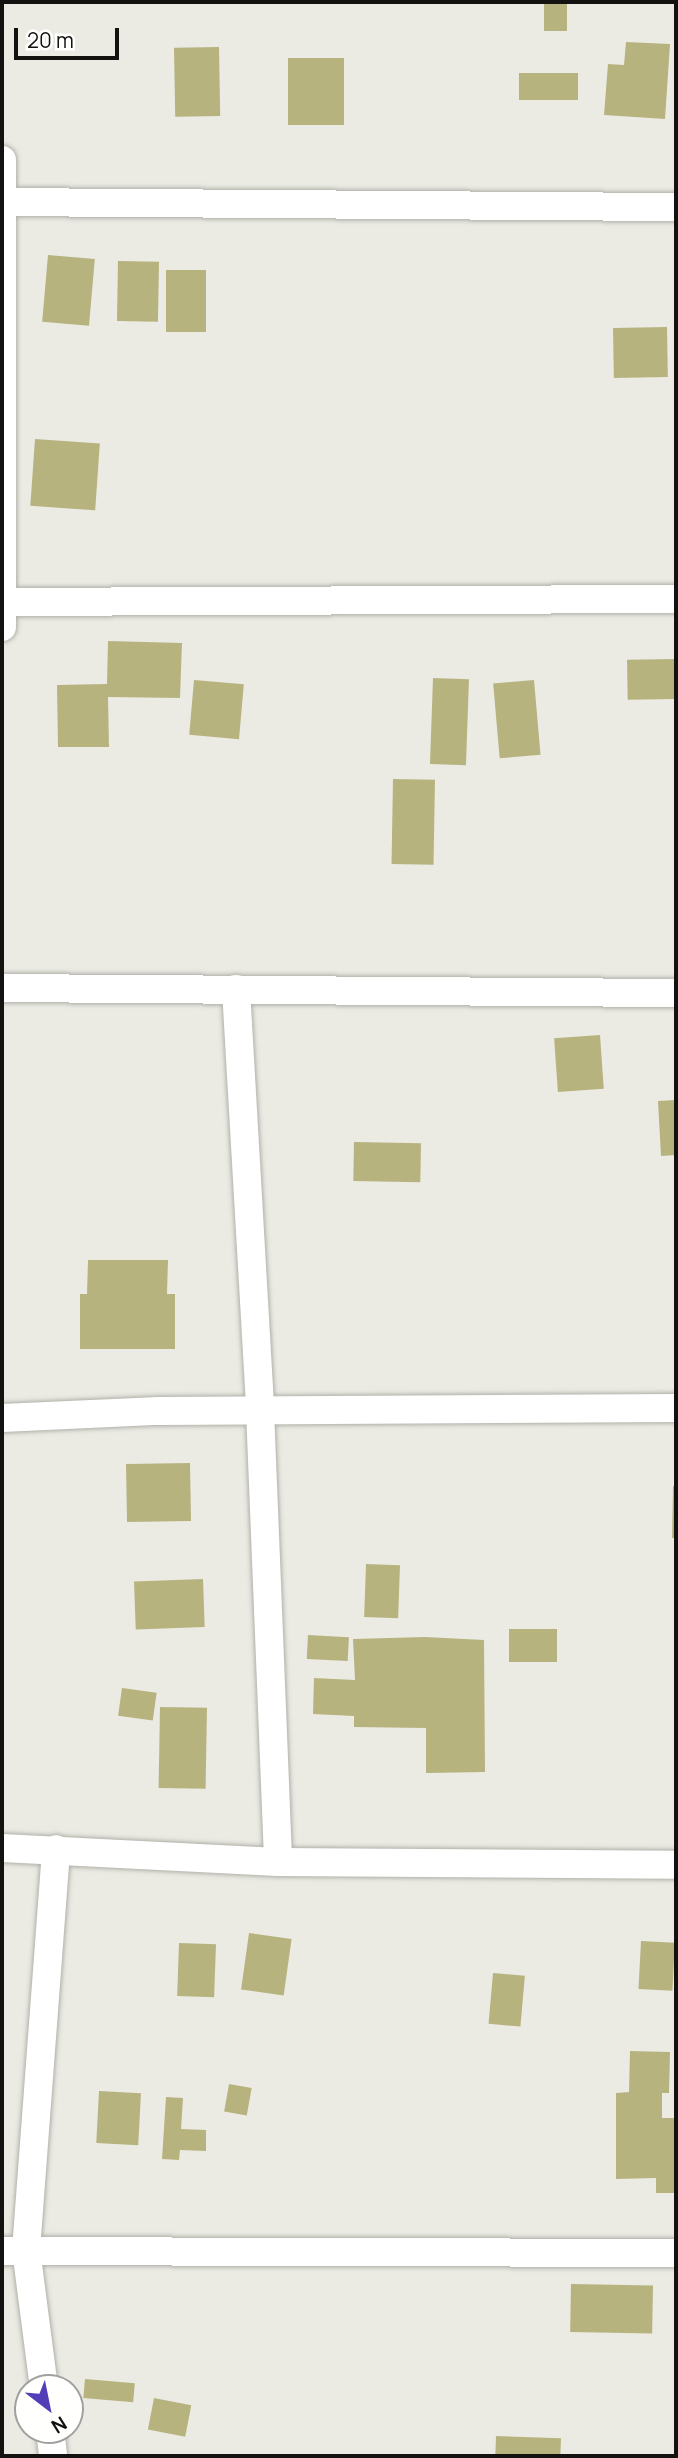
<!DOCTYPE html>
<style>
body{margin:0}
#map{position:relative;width:678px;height:2458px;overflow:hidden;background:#ebebe4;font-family:Manrope,sans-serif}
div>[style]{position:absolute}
.building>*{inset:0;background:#b7b37f;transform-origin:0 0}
.roads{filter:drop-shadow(0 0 2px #b1b1aa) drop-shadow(0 0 2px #b1b1aa)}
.street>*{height:28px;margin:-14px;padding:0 14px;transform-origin:14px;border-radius:14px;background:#fff}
span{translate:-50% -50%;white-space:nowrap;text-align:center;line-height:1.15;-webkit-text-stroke:5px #fffffe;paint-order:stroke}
.frame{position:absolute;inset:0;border:4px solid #131210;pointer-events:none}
.north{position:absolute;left:14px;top:2374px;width:70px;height:70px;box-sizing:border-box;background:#fffffe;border:2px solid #a1a09f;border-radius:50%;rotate:148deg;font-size:19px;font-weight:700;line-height:28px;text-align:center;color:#131210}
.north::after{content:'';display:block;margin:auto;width:24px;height:32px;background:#523eb6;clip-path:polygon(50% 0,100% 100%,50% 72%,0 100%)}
.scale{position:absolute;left:14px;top:28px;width:105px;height:32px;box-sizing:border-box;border:4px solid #131210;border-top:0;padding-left:9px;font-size:21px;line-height:24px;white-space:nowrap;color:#131210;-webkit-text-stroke:5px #fffffe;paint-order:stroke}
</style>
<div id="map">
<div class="building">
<div style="left:544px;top:2px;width:23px;height:29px"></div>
<div style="clip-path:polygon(626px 42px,670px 44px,665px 119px,604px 115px,608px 64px,624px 65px)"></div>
<div style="left:219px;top:47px;width:69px;height:45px;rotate:89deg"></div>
<div style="left:288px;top:58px;width:56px;height:67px"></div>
<div style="left:578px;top:73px;width:27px;height:59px;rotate:90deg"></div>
<div style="left:48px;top:255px;width:47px;height:67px;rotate:5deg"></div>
<div style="left:118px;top:261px;width:41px;height:60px;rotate:1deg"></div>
<div style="left:166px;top:270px;width:40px;height:62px"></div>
<div style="left:667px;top:327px;width:50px;height:54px;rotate:89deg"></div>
<div style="left:35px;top:439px;width:65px;height:67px;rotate:4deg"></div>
<div style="clip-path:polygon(108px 641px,182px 643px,180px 698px,108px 697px,109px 747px,58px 747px,57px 685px,107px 684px)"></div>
<div style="left:675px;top:659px;width:40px;height:48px;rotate:89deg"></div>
<div style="left:433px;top:678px;width:36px;height:86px;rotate:2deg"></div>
<div style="left:194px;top:680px;width:50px;height:55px;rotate:5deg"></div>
<div style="left:534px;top:680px;width:75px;height:41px;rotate:85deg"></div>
<div style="left:393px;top:779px;width:42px;height:85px;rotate:1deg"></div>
<div style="left:600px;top:1035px;width:54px;height:46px;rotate:86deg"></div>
<div style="clip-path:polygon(676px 1100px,676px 1155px,661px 1156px,658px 1101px)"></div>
<div style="left:354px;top:1142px;width:67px;height:39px;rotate:1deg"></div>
<div style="clip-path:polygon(88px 1260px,168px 1260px,167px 1294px,175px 1294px,175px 1349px,80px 1349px,80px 1294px,87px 1294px)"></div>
<div style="left:190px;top:1463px;width:58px;height:64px;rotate:89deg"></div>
<div style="clip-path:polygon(673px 1486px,676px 1486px,676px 1538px,672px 1538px)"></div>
<div style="left:366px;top:1564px;width:34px;height:53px;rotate:2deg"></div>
<div style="left:203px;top:1579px;width:48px;height:69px;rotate:88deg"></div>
<div style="left:509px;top:1629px;width:48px;height:33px"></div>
<div style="left:308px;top:1635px;width:41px;height:24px;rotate:3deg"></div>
<div style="clip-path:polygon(425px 1637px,484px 1640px,485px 1772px,426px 1773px,426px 1728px,354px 1727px,354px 1716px,313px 1714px,314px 1678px,355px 1680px,353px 1639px)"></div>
<div style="left:122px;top:1688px;width:35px;height:28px;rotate:8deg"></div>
<div style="left:160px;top:1707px;width:47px;height:81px;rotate:1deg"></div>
<div style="left:249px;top:1933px;width:43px;height:57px;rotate:8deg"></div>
<div style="left:641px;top:1941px;width:34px;height:48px;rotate:3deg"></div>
<div style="left:179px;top:1943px;width:37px;height:53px;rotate:2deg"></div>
<div style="left:493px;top:1973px;width:32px;height:51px;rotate:5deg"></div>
<div style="clip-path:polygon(630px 2051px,670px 2052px,669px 2093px,662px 2093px,662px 2118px,676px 2118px,676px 2193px,656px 2193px,656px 2178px,616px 2179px,616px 2093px,629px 2092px)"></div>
<div style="left:229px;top:2084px;width:23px;height:28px;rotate:10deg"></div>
<div style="left:99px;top:2091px;width:42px;height:52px;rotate:3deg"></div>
<div style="clip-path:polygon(166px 2097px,183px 2098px,181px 2129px,206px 2130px,206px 2151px,180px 2150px,179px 2160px,162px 2159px)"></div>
<div style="left:571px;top:2284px;width:82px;height:48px;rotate:1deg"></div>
<div style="left:85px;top:2379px;width:50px;height:19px;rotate:5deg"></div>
<div style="left:154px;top:2398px;width:38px;height:32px;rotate:11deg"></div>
<div style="left:496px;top:2436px;width:65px;height:20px;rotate:2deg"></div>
</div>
<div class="roads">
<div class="street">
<div style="left:2px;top:160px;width:467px;rotate:90deg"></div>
<div style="left:2px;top:202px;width:674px;rotate:0.43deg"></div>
<div style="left:2px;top:602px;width:674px;rotate:-0.26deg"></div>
<div style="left:2px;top:988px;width:674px;rotate:0.43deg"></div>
<div style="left:236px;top:989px;width:422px;rotate:86.7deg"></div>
<div style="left:260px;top:1410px;width:452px;rotate:87.7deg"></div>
<div style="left:2px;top:1418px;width:157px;rotate:-2.6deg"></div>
<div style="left:159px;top:1411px;width:517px;rotate:-0.33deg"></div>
<div style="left:2px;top:1848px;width:276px;rotate:2.9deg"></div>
<div style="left:278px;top:1862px;width:398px;rotate:0.4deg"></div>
<div style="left:2px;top:2251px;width:674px;rotate:0.17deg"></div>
<div style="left:44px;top:2388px;width:139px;rotate:-97.4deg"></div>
<div style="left:26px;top:2250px;width:402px;rotate:-85.7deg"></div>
<div style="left:50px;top:2430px;width:26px;rotate:83deg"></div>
</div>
</div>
<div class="frame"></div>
<div class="north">N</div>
<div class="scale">20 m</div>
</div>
